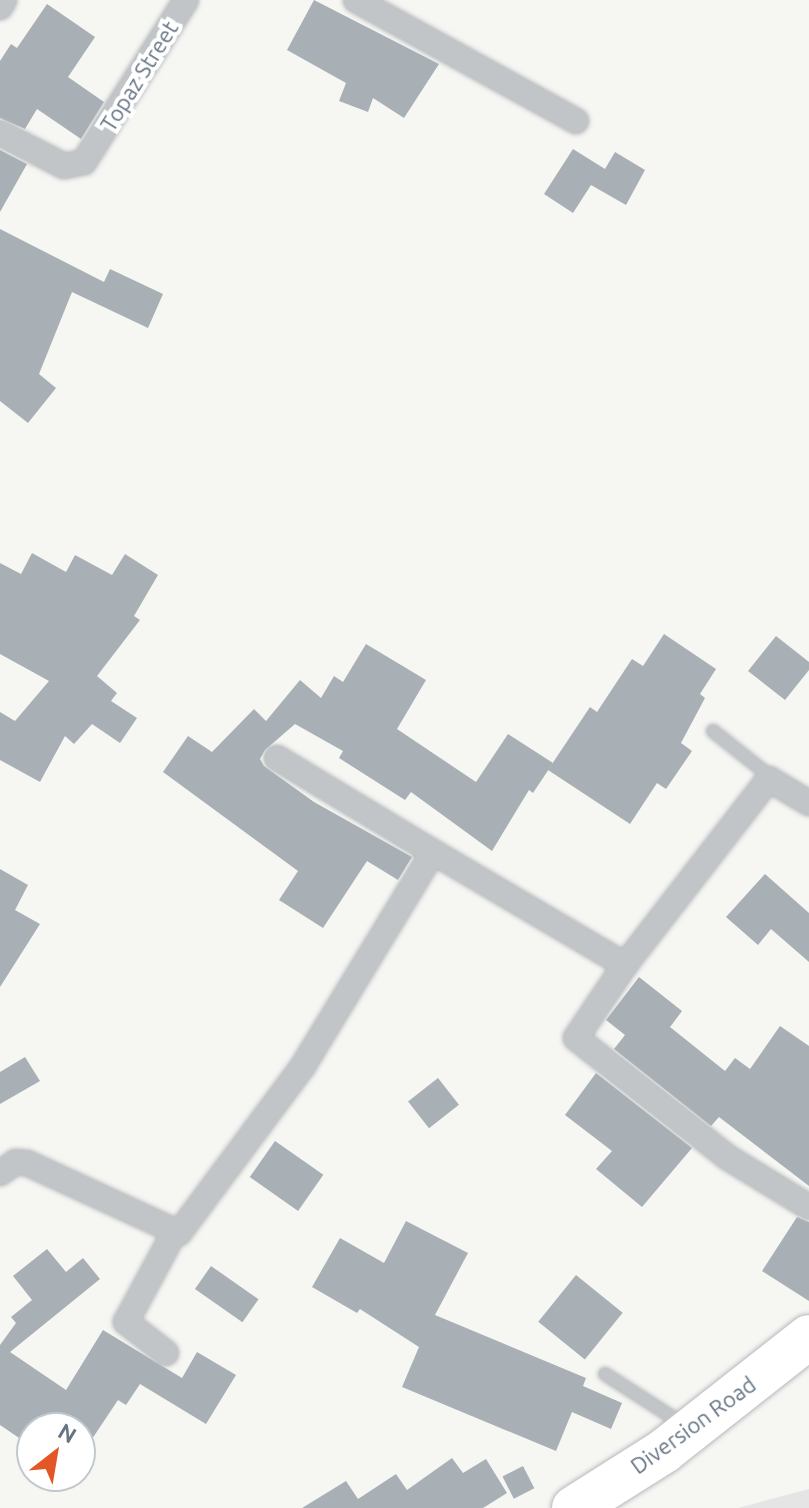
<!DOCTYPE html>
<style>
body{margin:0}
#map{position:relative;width:809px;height:1508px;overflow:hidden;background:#f6f6f3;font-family:Ubuntu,sans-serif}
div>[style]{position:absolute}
.built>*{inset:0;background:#e4e5e4}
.building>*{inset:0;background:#a8b0b6;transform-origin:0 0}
.roads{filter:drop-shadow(0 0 2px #b6b9bc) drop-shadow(0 0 2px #b6b9bc)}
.lane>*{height:12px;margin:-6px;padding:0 6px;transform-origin:6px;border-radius:6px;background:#c1c5c8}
.street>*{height:24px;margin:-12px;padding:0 12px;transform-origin:12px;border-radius:12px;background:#c1c5c8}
.highway>*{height:44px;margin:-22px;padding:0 22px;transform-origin:22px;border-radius:22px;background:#fff}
span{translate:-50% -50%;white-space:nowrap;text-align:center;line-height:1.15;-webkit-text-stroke:8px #fff;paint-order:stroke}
.street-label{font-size:22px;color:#657584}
.north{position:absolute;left:16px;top:1412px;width:80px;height:80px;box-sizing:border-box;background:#fff;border:2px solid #c1c8ce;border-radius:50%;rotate:31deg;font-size:22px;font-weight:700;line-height:32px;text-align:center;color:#657584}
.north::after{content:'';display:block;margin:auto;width:28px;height:36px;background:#e45625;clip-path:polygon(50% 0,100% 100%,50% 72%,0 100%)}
</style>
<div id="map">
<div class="built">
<div style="clip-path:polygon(809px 1489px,809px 1508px,738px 1508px)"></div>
</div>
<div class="building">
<div style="clip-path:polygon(314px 0,439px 64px,404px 118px,373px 98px,368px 112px,339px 101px,346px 83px,287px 50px)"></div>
<div style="clip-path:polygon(47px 4px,95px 37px,68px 77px,104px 102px,81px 139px,37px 109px,25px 129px,0 118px,0 61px,11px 44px,17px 48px)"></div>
<div style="clip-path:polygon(573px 149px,605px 169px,615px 152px,645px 170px,626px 205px,591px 185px,573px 213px,544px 194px)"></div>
<div style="clip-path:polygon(0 150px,27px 164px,0 212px)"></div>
<div style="clip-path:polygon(0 229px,104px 282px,110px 269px,163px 294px,148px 328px,72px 292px,39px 374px,56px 388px,28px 423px,0 401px)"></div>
<div style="clip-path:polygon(32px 553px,66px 572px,75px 555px,112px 575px,125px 554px,158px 575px,134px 616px,140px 620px,97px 676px,117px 693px,111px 701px,137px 718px,120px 743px,92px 724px,74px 744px,65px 736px,40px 782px,0 760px,0 712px,15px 721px,49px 681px,0 654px,0 563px,21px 574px)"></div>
<div style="clip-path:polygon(664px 634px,716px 669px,700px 694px,705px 698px,681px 743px,692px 751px,666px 789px,657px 783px,630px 824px,548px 770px,590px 707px,597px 712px,632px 659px,643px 666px)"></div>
<div style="clip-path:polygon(776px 636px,809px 662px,809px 670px,785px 700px,748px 671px)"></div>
<div style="clip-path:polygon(366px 644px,426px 680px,397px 729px,476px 782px,508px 734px,553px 763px,533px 793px,529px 790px,492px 851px,411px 792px,405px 800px,339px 758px,343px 751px,295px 724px,265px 750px,260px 759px,264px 766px,314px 802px,412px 857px,398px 880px,367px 861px,323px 928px,279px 900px,298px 871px,163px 772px,188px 736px,212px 752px,254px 709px,266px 721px,300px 680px,321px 698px,334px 676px,343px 682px)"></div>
<div style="clip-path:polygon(0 869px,28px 885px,15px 910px,40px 924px,0 987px)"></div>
<div style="clip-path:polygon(765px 874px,809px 913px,809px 962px,771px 929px,758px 945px,726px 917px)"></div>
<div style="clip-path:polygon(639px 977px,682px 1011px,670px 1027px,725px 1071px,735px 1058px,750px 1069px,780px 1026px,809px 1046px,809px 1186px,719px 1117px,711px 1126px,614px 1049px,625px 1035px,606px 1020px)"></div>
<div style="clip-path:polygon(25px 1057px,40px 1081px,0 1104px,0 1072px)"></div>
<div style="clip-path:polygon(596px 1073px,692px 1148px,642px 1207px,596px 1169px,612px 1151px,565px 1115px)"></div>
<div style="left:438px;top:1078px;width:34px;height:38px;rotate:52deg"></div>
<div style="left:275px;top:1141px;width:59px;height:44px;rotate:35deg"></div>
<div style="clip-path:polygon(797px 1217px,809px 1222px,809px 1301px,762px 1271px)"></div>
<div style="clip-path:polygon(406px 1221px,468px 1253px,435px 1315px,586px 1378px,583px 1386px,622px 1403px,611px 1429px,572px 1412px,556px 1451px,402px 1387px,419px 1347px,360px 1309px,357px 1313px,312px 1287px,340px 1238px,384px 1263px)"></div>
<div style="clip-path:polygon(47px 1249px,66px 1272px,83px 1258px,100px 1279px,10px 1352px,66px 1390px,103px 1330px,182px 1378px,197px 1352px,236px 1375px,206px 1424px,140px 1384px,126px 1405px,118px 1400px,80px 1457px,80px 1428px,32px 1428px,25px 1442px,0 1425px,0 1345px,16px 1323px,11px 1317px,32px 1300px,13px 1276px)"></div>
<div style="left:211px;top:1266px;width:58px;height:28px;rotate:35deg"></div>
<div style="left:576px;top:1275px;width:60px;height:60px;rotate:39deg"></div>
<div style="clip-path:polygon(452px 1458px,463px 1473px,486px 1459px,507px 1493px,483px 1508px,302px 1508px,346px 1481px,358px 1499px,396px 1474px,407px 1490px)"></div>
<div style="left:523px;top:1466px;width:25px;height:23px;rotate:63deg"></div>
</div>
<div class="roads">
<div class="lane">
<div style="left:713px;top:731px;width:75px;rotate:38.5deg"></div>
<div style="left:605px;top:1374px;width:93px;rotate:32.7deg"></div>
</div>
<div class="street">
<div style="left:356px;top:0;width:251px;rotate:28.8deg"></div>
<div style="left:0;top:7px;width:8px;rotate:-60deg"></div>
<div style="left:0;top:133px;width:72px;rotate:27.3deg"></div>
<div style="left:64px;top:166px;width:20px;rotate:-11deg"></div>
<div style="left:84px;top:162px;width:191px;rotate:-57.8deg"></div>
<div style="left:277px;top:758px;width:182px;rotate:31.1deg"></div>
<div style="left:625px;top:965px;width:88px;rotate:123.9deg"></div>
<div style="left:576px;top:1038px;width:192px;rotate:38.2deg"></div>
<div style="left:727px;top:1157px;width:96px;rotate:31.4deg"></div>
<div style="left:0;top:1173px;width:19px;rotate:-35deg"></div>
<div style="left:16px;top:1162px;width:11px;rotate:5deg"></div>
<div style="left:27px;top:1163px;width:167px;rotate:24.7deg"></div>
<div style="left:179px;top:1233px;width:208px;rotate:-53.4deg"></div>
<div style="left:303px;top:1066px;width:250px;rotate:-58.7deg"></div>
<div style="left:433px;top:852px;width:223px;rotate:30.5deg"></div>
<div style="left:625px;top:965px;width:235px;rotate:-52.3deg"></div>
<div style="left:769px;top:779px;width:47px;rotate:31deg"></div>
<div style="left:166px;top:1353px;width:51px;rotate:-142.2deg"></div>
<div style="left:126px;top:1322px;width:101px;rotate:-61.7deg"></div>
</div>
<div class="highway">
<div style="left:574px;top:1508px;width:107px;rotate:-32.3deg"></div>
<div style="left:664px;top:1451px;width:184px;rotate:-38.2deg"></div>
</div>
</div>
<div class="street-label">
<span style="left:139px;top:76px;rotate:-58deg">Topaz Street</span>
<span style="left:693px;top:1425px;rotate:-36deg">Diversion Road</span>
</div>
<div class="north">N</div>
</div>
